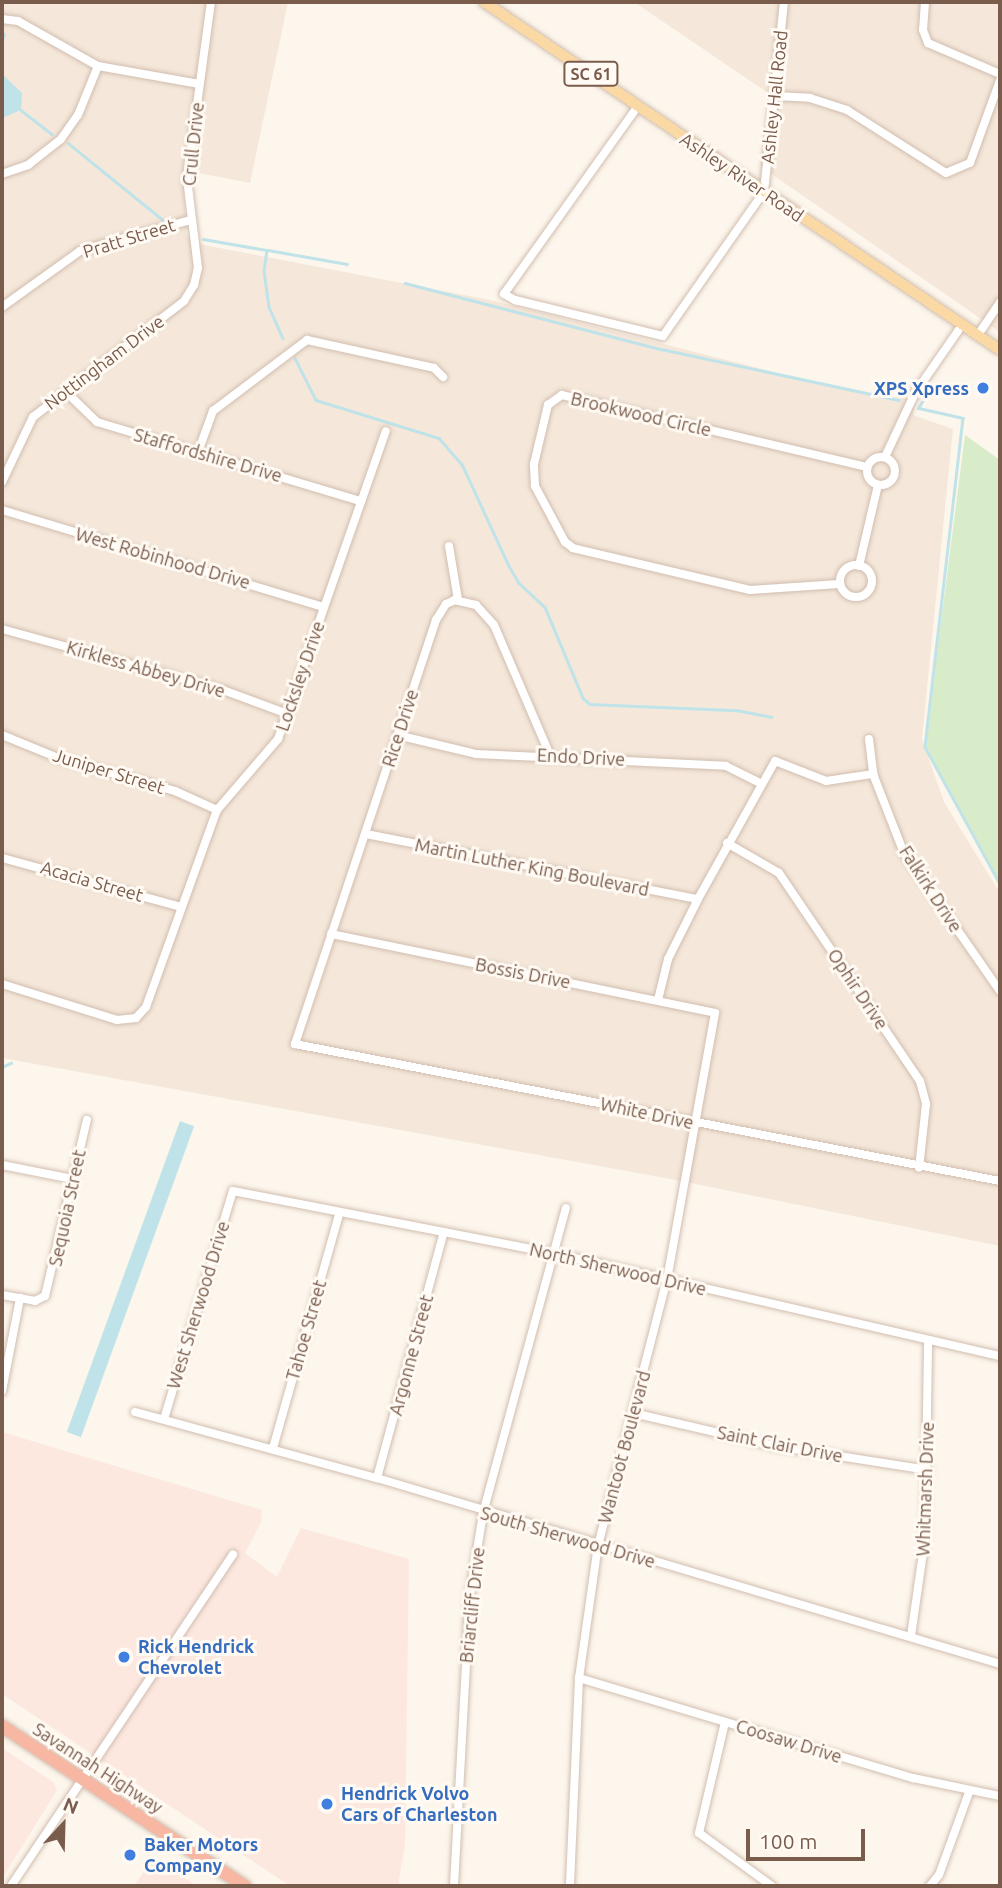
<!DOCTYPE html>
<style>
body{margin:0}
#map{position:relative;width:1002px;height:1888px;overflow:hidden;background:#fdf6ec;font-family:Ubuntu,sans-serif}
div>[style]{position:absolute}
.residential>*{inset:0;background:#f5e8da}
.commercial>*{inset:0;background:#fde8e0}
.green>*{inset:0;background:#d8ecc9}
.water>*{inset:0;background:#bfe3e8;transform-origin:0 0}
.stream>*{height:2.5px;margin:-1.25px;padding:0 1.25px;transform-origin:1.25px;border-radius:1.25px;background:#bfe3e8}
.roads{filter:drop-shadow(0 0 2px #d1beb0) drop-shadow(0 0 2px #d1beb0)}
.minor>*{height:8px;margin:-4px;padding:0 4px;transform-origin:4px;border-radius:4px;background:#fff}
.minor>.ring{margin:-4px;padding:0;box-sizing:content-box;background:none;border:8px solid #fff;border-radius:50%}
.major>*{height:10px;margin:-5px;padding:0 5px;transform-origin:5px;border-radius:5px;background:#fbd9a5}
.highway>*{height:12px;margin:-6px;padding:0 6px;transform-origin:6px;border-radius:6px;background:#f7b7a3}
.dots>*{width:19px;height:19px;translate:-50% -50%;box-sizing:border-box;border:4px solid #fffaf3;border-radius:50%}
span{translate:-50% -50%;white-space:nowrap;text-align:center;line-height:1.15;-webkit-text-stroke:6px #fffaf3;paint-order:stroke}
.shield-label span{padding:2px 5px;background:#fffaf3;border:2px solid;border-radius:5px;-webkit-text-stroke-width:0}
.shield-label{font-size:16px;color:#7a5c4d;font-weight:700}
.street-label{font-size:18px;color:#7a5c4d}
.shop-label{font-size:18px;color:#366cbe;font-weight:700}
.right{translate:-100% -50%;text-align:right}
.left{translate:0 -50%;text-align:left}
.frame{position:absolute;inset:0;border:4px solid #7a5c4d;pointer-events:none}
.north{position:absolute;left:28px;top:1790px;width:70px;height:70px;-webkit-text-stroke:5px #fffaf3;paint-order:stroke;rotate:22deg;font-size:19px;font-weight:700;line-height:28px;text-align:center;color:#7a5c4d}
.north::after{content:'';display:block;margin:auto;width:24px;height:32px;background:#7a5c4d;clip-path:polygon(50% 0,100% 100%,50% 72%,0 100%)}
.scale{position:absolute;left:746px;top:1829px;width:119px;height:32px;box-sizing:border-box;border:4px solid #7a5c4d;border-top:0;padding-left:9px;font-size:21px;line-height:24px;white-space:nowrap;color:#7a5c4d;-webkit-text-stroke:5px #fffaf3;paint-order:stroke}
</style>
<div id="map">
<div class="residential">
<div style="clip-path:polygon(2px 2px,288px 2px,250px 183px,183px 170px,186px 235px,199px 244px,490px 300px,837px 388px,915px 400px,913px 415px,953px 429px,922px 739px,944px 802px,1000px 893px,1000px 1246px,671px 1179px,2px 1058px)"></div>
<div style="clip-path:polygon(634px 2px,1000px 2px,1000px 332px,760px 166px,768px 93px)"></div>
</div>
<div class="commercial">
<div style="clip-path:polygon(2px 1432px,262px 1510px,261px 1522px,245px 1553px,277px 1577px,301px 1528px,409px 1559px,405px 1845px,398px 1886px,290px 1886px,2px 1694px)"></div>
<div style="clip-path:polygon(2px 1748px,53px 1782px,57px 1790px,2px 1879px)"></div>
<div style="clip-path:polygon(153px 1858px,197px 1886px,134px 1886px)"></div>
</div>
<div class="green">
<div style="clip-path:polygon(965px 435px,1000px 460px,1000px 884px,925px 747px)"></div>
</div>
<div class="water">
<div style="clip-path:polygon(2px 74px,22px 93px,21px 110px,2px 118px)"></div>
<div style="left:180px;top:1121px;width:15px;height:331px;rotate:20deg"></div>
</div>
<div class="stream">
<div style="left:2px;top:40px;width:6px;rotate:-72deg"></div>
<div style="left:21px;top:110px;width:39px;rotate:38deg"></div>
<div style="left:68px;top:143px;width:122px;rotate:39deg"></div>
<div style="left:203px;top:239px;width:65px;rotate:9.8deg"></div>
<div style="left:267px;top:250px;width:21px;rotate:98deg"></div>
<div style="left:264px;top:271px;width:36px;rotate:82deg"></div>
<div style="left:269px;top:307px;width:34px;rotate:66deg"></div>
<div style="left:268px;top:250px;width:80px;rotate:10deg"></div>
<div style="left:405px;top:283px;width:264px;rotate:14.5deg"></div>
<div style="left:661px;top:349px;width:243px;rotate:12.1deg"></div>
<div style="left:295px;top:358px;width:47px;rotate:63.4deg"></div>
<div style="left:316px;top:400px;width:129px;rotate:17.2deg"></div>
<div style="left:439px;top:438px;width:35px;rotate:49deg"></div>
<div style="left:462px;top:464px;width:110px;rotate:65.3deg"></div>
<div style="left:508px;top:564px;width:22px;rotate:60deg"></div>
<div style="left:519px;top:583px;width:35px;rotate:43deg"></div>
<div style="left:545px;top:607px;width:99px;rotate:67.3deg"></div>
<div style="left:583px;top:698px;width:9px;rotate:41deg"></div>
<div style="left:590px;top:704px;width:146px;rotate:2.4deg"></div>
<div style="left:736px;top:710px;width:36px;rotate:11deg"></div>
<div style="left:932px;top:386px;width:26px;rotate:121deg"></div>
<div style="left:919px;top:408px;width:45px;rotate:12.8deg"></div>
<div style="left:963px;top:418px;width:331px;rotate:96.6deg"></div>
<div style="left:925px;top:747px;width:156px;rotate:61.3deg"></div>
<div style="left:2px;top:1067px;width:10px;rotate:-24deg"></div>
</div>
<div class="roads">
<div class="minor">
<div style="left:925px;top:2px;width:28px;rotate:94deg"></div>
<div style="left:923px;top:30px;width:14px;rotate:69deg"></div>
<div style="left:928px;top:43px;width:78px;rotate:23.3deg"></div>
<div style="left:2px;top:19px;width:16px;rotate:7deg"></div>
<div style="left:18px;top:21px;width:92px;rotate:29.4deg"></div>
<div style="left:98px;top:66px;width:103px;rotate:10.1deg"></div>
<div style="left:775px;top:96px;width:35px;rotate:3deg"></div>
<div style="left:810px;top:98px;width:39px;rotate:18deg"></div>
<div style="left:847px;top:110px;width:117px;rotate:32.5deg"></div>
<div style="left:946px;top:173px;width:26px;rotate:-23deg"></div>
<div style="left:970px;top:163px;width:88px;rotate:-70.1deg"></div>
<div style="left:638px;top:106px;width:231px;rotate:125.5deg"></div>
<div style="left:504px;top:294px;width:13px;rotate:29deg"></div>
<div style="left:515px;top:300px;width:152px;rotate:13.7deg"></div>
<div style="left:663px;top:336px;width:176px;rotate:-55deg"></div>
<div style="left:764px;top:192px;width:191px;rotate:-84deg"></div>
<div style="left:2px;top:174px;width:28px;rotate:-19deg"></div>
<div style="left:28px;top:165px;width:42px;rotate:-38.2deg"></div>
<div style="left:61px;top:139px;width:29px;rotate:-55deg"></div>
<div style="left:78px;top:115px;width:53px;rotate:-67.8deg"></div>
<div style="left:2px;top:307px;width:96px;rotate:-35.7deg"></div>
<div style="left:80px;top:251px;width:114px;rotate:-15.7deg"></div>
<div style="left:978px;top:335px;width:40px;rotate:-56deg"></div>
<div style="left:66px;top:392px;width:43px;rotate:44.1deg"></div>
<div style="left:97px;top:422px;width:276px;rotate:16.7deg"></div>
<div style="left:198px;top:452px;width:44px;rotate:-69.9deg"></div>
<div style="left:213px;top:411px;width:118px;rotate:-37.1deg"></div>
<div style="left:307px;top:340px;width:130px;rotate:12.4deg"></div>
<div style="left:434px;top:368px;width:13px;rotate:45deg"></div>
<div class="ring" style="left:867px;top:457px;width:20px;height:20px"></div>
<div style="left:885px;top:457px;width:71px;rotate:-64.9deg"></div>
<div style="left:915px;top:393px;width:83px;rotate:-55.3deg"></div>
<div style="left:2px;top:482px;width:72px;rotate:-64.5deg"></div>
<div style="left:33px;top:417px;width:190px;rotate:-37.5deg"></div>
<div style="left:184px;top:301px;width:19px;rotate:-58deg"></div>
<div style="left:194px;top:285px;width:17px;rotate:-77deg"></div>
<div style="left:198px;top:268px;width:90px;rotate:-97deg"></div>
<div style="left:187px;top:179px;width:179px;rotate:-82.3deg"></div>
<div style="left:2px;top:510px;width:336px;rotate:16.8deg"></div>
<div style="left:449px;top:546px;width:55px;rotate:80.5deg"></div>
<div class="ring" style="left:840px;top:565px;width:24px;height:24px"></div>
<div style="left:859px;top:566px;width:83px;rotate:-76.8deg"></div>
<div style="left:839px;top:584px;width:89px;rotate:176.1deg"></div>
<div style="left:750px;top:590px;width:182px;rotate:-166.7deg"></div>
<div style="left:573px;top:548px;width:10px;rotate:-143deg"></div>
<div style="left:565px;top:542px;width:64px;rotate:-118.2deg"></div>
<div style="left:535px;top:486px;width:22px;rotate:-93deg"></div>
<div style="left:534px;top:464px;width:61px;rotate:-76.7deg"></div>
<div style="left:548px;top:405px;width:17px;rotate:-36deg"></div>
<div style="left:562px;top:395px;width:313px;rotate:13.3deg"></div>
<div style="left:2px;top:629px;width:229px;rotate:15.4deg"></div>
<div style="left:223px;top:690px;width:69px;rotate:20.3deg"></div>
<div style="left:2px;top:735px;width:61px;rotate:22.3deg"></div>
<div style="left:58px;top:758px;width:122px;rotate:15.8deg"></div>
<div style="left:175px;top:791px;width:46px;rotate:24.3deg"></div>
<div style="left:397px;top:735px;width:81px;rotate:13.5deg"></div>
<div style="left:476px;top:754px;width:250px;rotate:2.7deg"></div>
<div style="left:726px;top:766px;width:40px;rotate:26.6deg"></div>
<div style="left:869px;top:739px;width:35px;rotate:83deg"></div>
<div style="left:873px;top:774px;width:85px;rotate:68.6deg"></div>
<div style="left:904px;top:853px;width:168px;rotate:55.2deg"></div>
<div style="left:550px;top:755px;width:142px;rotate:-113.3deg"></div>
<div style="left:494px;top:625px;width:27px;rotate:-132deg"></div>
<div style="left:476px;top:605px;width:22px;rotate:-167deg"></div>
<div style="left:455px;top:600px;width:10px;rotate:156deg"></div>
<div style="left:446px;top:604px;width:19px;rotate:122deg"></div>
<div style="left:436px;top:620px;width:447px;rotate:108.4deg"></div>
<div style="left:295px;top:1044px;width:718px;rotate:11deg"></div>
<div style="left:366px;top:834px;width:338px;rotate:11.1deg"></div>
<div style="left:727px;top:843px;width:60px;rotate:30deg"></div>
<div style="left:779px;top:873px;width:251px;rotate:55.9deg"></div>
<div style="left:920px;top:1081px;width:24px;rotate:75deg"></div>
<div style="left:926px;top:1104px;width:64px;rotate:96.2deg"></div>
<div style="left:2px;top:858px;width:186px;rotate:15.3deg"></div>
<div style="left:331px;top:934px;width:392px;rotate:11.6deg"></div>
<div style="left:715px;top:1013px;width:270px;rotate:100.2deg"></div>
<div style="left:667px;top:1279px;width:275px;rotate:104.5deg"></div>
<div style="left:598px;top:1545px;width:134px;rotate:98.1deg"></div>
<div style="left:579px;top:1678px;width:208px;rotate:92.5deg"></div>
<div style="left:2px;top:984px;width:121px;rotate:17.4deg"></div>
<div style="left:117px;top:1020px;width:19px;rotate:-6deg"></div>
<div style="left:136px;top:1018px;width:15px;rotate:-48deg"></div>
<div style="left:146px;top:1007px;width:209px;rotate:-70.2deg"></div>
<div style="left:217px;top:810px;width:94px;rotate:-49.3deg"></div>
<div style="left:278px;top:739px;width:326px;rotate:-70.7deg"></div>
<div style="left:658px;top:1000px;width:42px;rotate:-76.3deg"></div>
<div style="left:668px;top:959px;width:67px;rotate:-63.4deg"></div>
<div style="left:698px;top:899px;width:158px;rotate:-60.8deg"></div>
<div style="left:775px;top:761px;width:55px;rotate:21.4deg"></div>
<div style="left:826px;top:781px;width:48px;rotate:-8.5deg"></div>
<div style="left:2px;top:1165px;width:72px;rotate:11.2deg"></div>
<div style="left:2px;top:1295px;width:34px;rotate:10deg"></div>
<div style="left:35px;top:1301px;width:11px;rotate:-27deg"></div>
<div style="left:45px;top:1296px;width:181px;rotate:-76.6deg"></div>
<div style="left:2px;top:1391px;width:95px;rotate:-79deg"></div>
<div style="left:135px;top:1412px;width:251px;rotate:15.3deg"></div>
<div style="left:377px;top:1478px;width:650px;rotate:16.62deg"></div>
<div style="left:633px;top:1413px;width:146px;rotate:13.1deg"></div>
<div style="left:775px;top:1446px;width:155px;rotate:8.9deg"></div>
<div style="left:164px;top:1419px;width:238px;rotate:-73.2deg"></div>
<div style="left:233px;top:1191px;width:326px;rotate:11deg"></div>
<div style="left:553px;top:1253px;width:459px;rotate:13deg"></div>
<div style="left:273px;top:1448px;width:245px;rotate:-74.2deg"></div>
<div style="left:377px;top:1478px;width:255px;rotate:-74.8deg"></div>
<div style="left:911px;top:1636px;width:98px;rotate:-81.8deg"></div>
<div style="left:925px;top:1539px;width:199px;rotate:-89.1deg"></div>
<div style="left:579px;top:1678px;width:349px;rotate:16.7deg"></div>
<div style="left:913px;top:1778px;width:89px;rotate:11.7deg"></div>
<div style="left:725px;top:1722px;width:114px;rotate:103.2deg"></div>
<div style="left:699px;top:1833px;width:90px;rotate:36deg"></div>
<div style="left:11px;top:1886px;width:399px;rotate:-56.2deg"></div>
<div style="left:454px;top:1886px;width:291px;rotate:-86.9deg"></div>
<div style="left:470px;top:1595px;width:83px;rotate:-81deg"></div>
<div style="left:483px;top:1513px;width:316px;rotate:-74.8deg"></div>
<div style="left:930px;top:1886px;width:14px;rotate:-51deg"></div>
<div style="left:939px;top:1875px;width:90px;rotate:-70deg"></div>
</div>
<div class="major">
<div style="left:484px;top:2px;width:622px;rotate:34deg"></div>
</div>
<div class="highway">
<div style="left:2px;top:1726px;width:291px;rotate:33.4deg"></div>
</div>
</div>
<div class="dots">
<div style="left:983px;top:388px;background:#3f7fe0"></div>
<div style="left:124px;top:1657px;background:#3f7fe0"></div>
<div style="left:327px;top:1804px;background:#3f7fe0"></div>
<div style="left:130px;top:1855px;background:#3f7fe0"></div>
</div>
<div class="shield-label">
<span style="left:591px;top:74px">SC 61</span>
</div>
<div class="street-label">
<span style="left:774px;top:97px;rotate:-84deg">Ashley Hall Road</span>
<span style="left:193px;top:144px;rotate:-84deg">Crull Drive</span>
<span style="left:742px;top:177px;rotate:34deg">Ashley River Road</span>
<span style="left:129px;top:238px;rotate:-17deg">Pratt Street</span>
<span style="left:104px;top:362px;rotate:-37deg">Nottingham Drive</span>
<span style="left:641px;top:414px;rotate:13deg">Brookwood Circle</span>
<span style="left:208px;top:455px;rotate:16deg">Staffordshire Drive</span>
<span style="left:163px;top:558px;rotate:16deg">West Robinhood Drive</span>
<span style="left:146px;top:669px;rotate:16deg">Kirkless Abbey Drive</span>
<span style="left:300px;top:676px;rotate:-71deg">Locksley Drive</span>
<span style="left:400px;top:728px;rotate:-72deg">Rice Drive</span>
<span style="left:581px;top:757px;rotate:3deg">Endo Drive</span>
<span style="left:109px;top:771px;rotate:17deg">Juniper Street</span>
<span style="left:532px;top:867px;rotate:11deg">Martin Luther King Boulevard</span>
<span style="left:92px;top:881px;rotate:16deg">Acacia Street</span>
<span style="left:931px;top:889px;rotate:57deg">Falkirk Drive</span>
<span style="left:523px;top:973px;rotate:11deg">Bossis Drive</span>
<span style="left:858px;top:989px;rotate:56deg">Ophir Drive</span>
<span style="left:647px;top:1113px;rotate:12deg">White Drive</span>
<span style="left:67px;top:1208px;rotate:-78deg">Sequoia Street</span>
<span style="left:618px;top:1269px;rotate:13deg">North Sherwood Drive</span>
<span style="left:198px;top:1305px;rotate:-73deg">West Sherwood Drive</span>
<span style="left:306px;top:1330px;rotate:-74deg">Tahoe Street</span>
<span style="left:411px;top:1355px;rotate:-75deg">Argonne Street</span>
<span style="left:780px;top:1444px;rotate:11deg">Saint Clair Drive</span>
<span style="left:624px;top:1447px;rotate:-75deg">Wantoot Boulevard</span>
<span style="left:925px;top:1489px;rotate:-88deg">Whitmarsh Drive</span>
<span style="left:568px;top:1537px;rotate:16deg">South Sherwood Drive</span>
<span style="left:472px;top:1605px;rotate:-84deg">Briarcliff Drive</span>
<span style="left:789px;top:1741px;rotate:17deg">Coosaw Drive</span>
<span style="left:98px;top:1768px;rotate:33deg">Savannah Highway</span>
</div>
<div class="shop-label">
<span class="right" style="left:969px;top:388px">XPS Xpress</span>
<span class="left" style="left:138px;top:1657px">Rick Hendrick<br>Chevrolet</span>
<span class="left" style="left:341px;top:1804px">Hendrick Volvo<br>Cars of Charleston</span>
<span class="left" style="left:144px;top:1855px">Baker Motors<br>Company</span>
</div>
<div class="frame"></div>
<div class="north">N</div>
<div class="scale">100 m</div>
</div>
